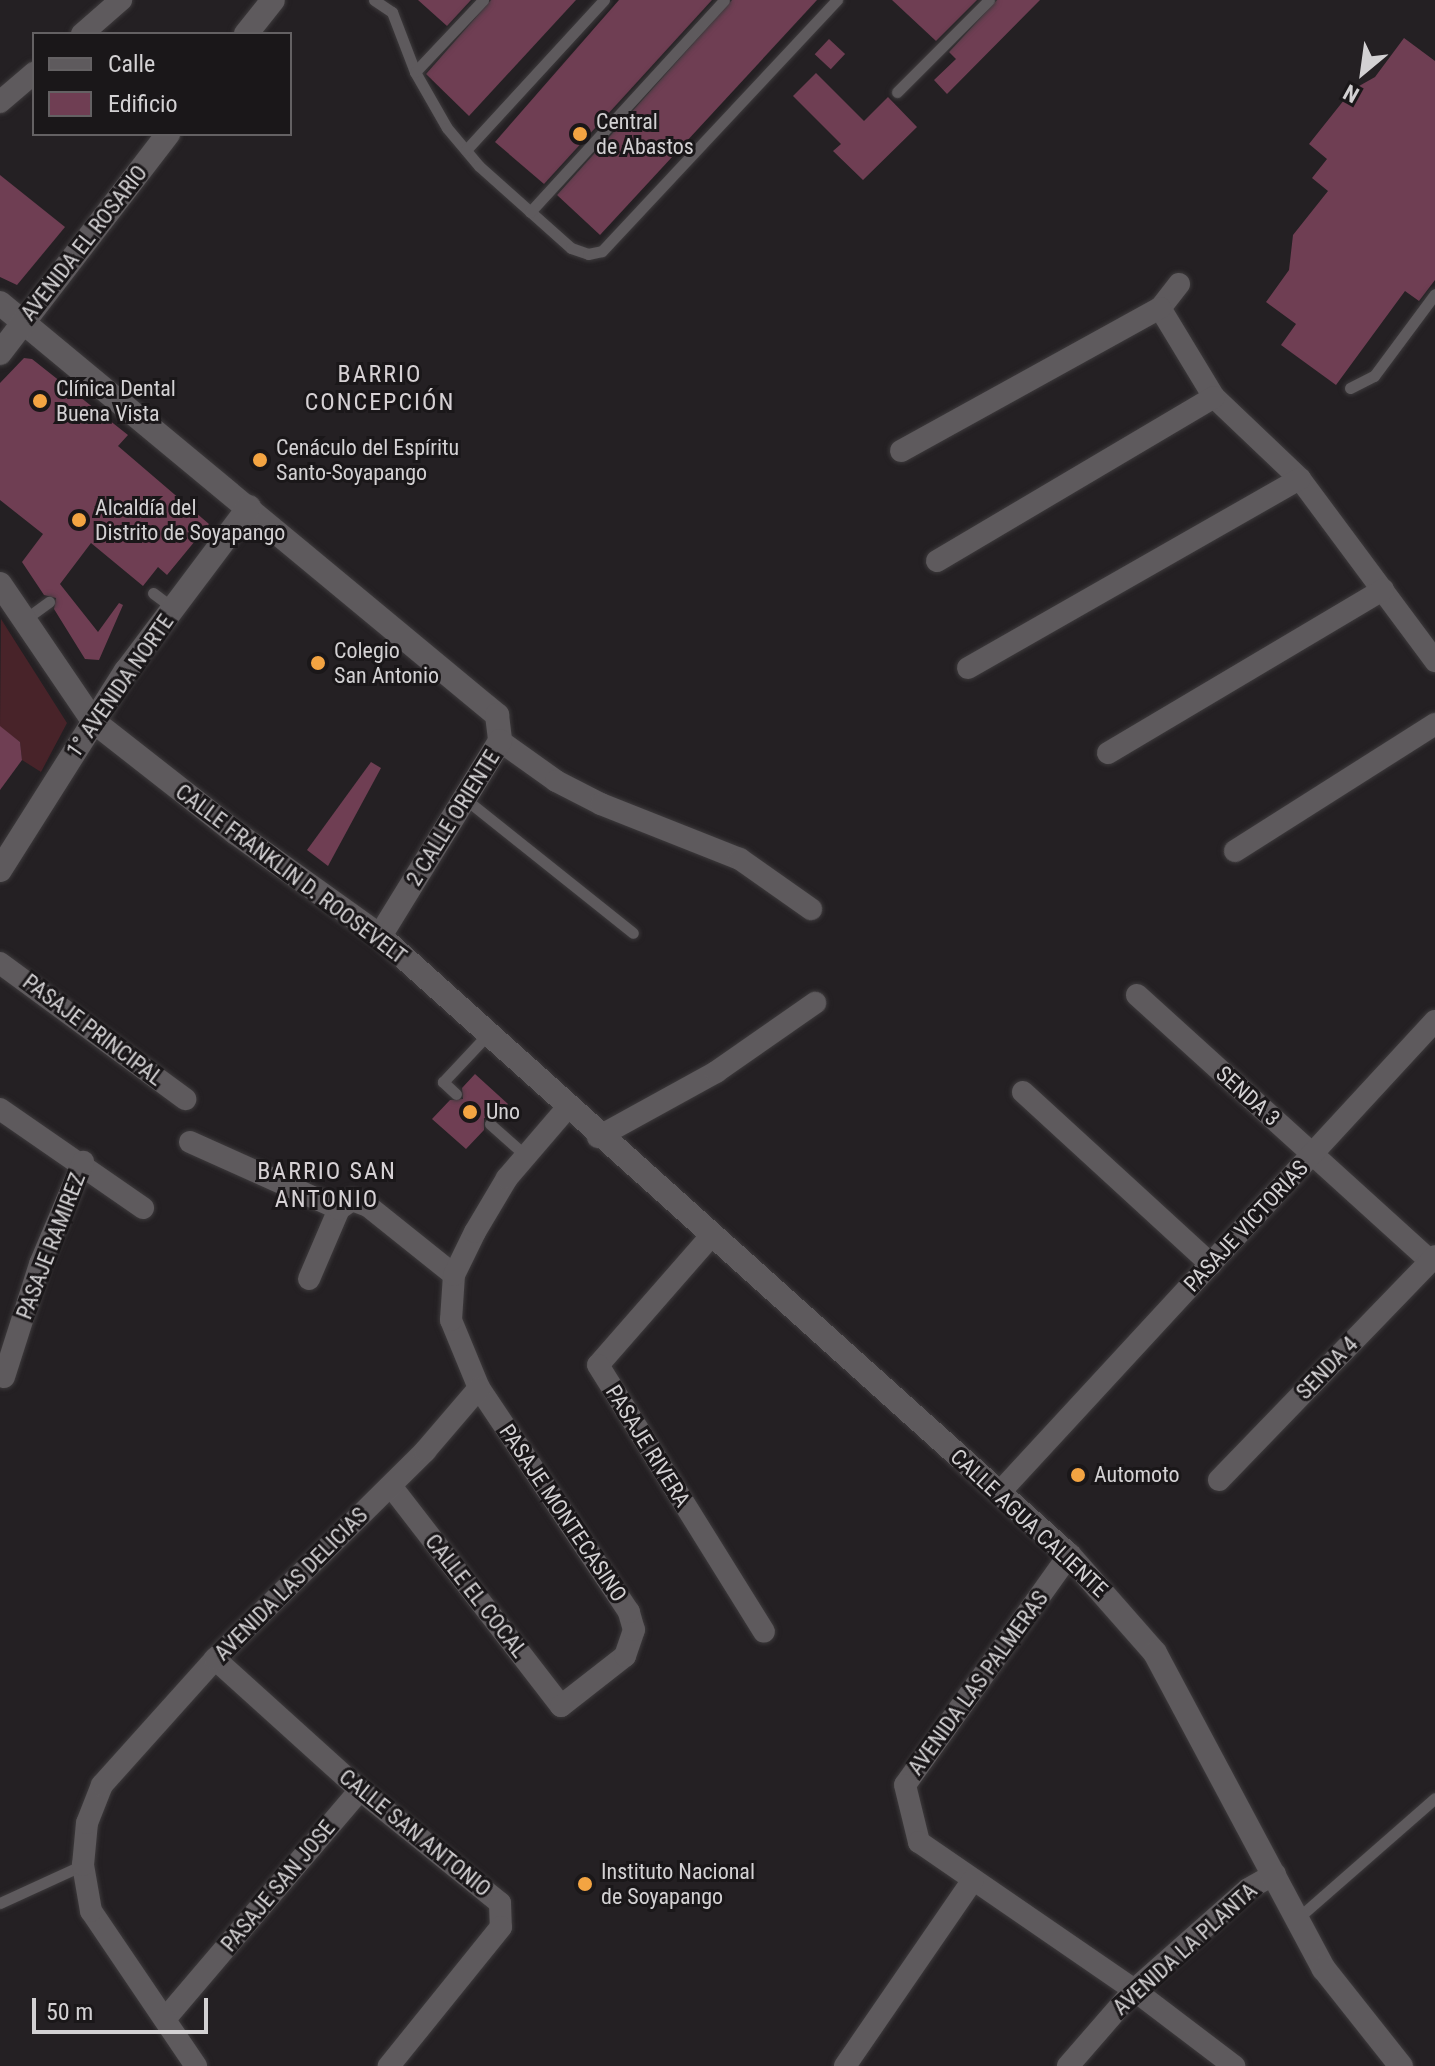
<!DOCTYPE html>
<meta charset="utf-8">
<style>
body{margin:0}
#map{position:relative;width:1435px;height:2066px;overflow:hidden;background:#242023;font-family:"Roboto Condensed",sans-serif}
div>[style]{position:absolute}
.green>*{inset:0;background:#482329}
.building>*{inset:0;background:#6f3e53;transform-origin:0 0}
.roads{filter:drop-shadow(0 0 2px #3d3a3c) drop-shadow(0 0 2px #3d3a3c)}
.lane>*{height:11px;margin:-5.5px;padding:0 5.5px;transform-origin:5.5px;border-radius:5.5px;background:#5e5a5d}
.street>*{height:22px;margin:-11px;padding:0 11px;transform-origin:11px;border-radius:11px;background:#5e5a5d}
.secondary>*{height:24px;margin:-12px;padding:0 12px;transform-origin:12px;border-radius:12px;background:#5e5a5d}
.dots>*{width:22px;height:22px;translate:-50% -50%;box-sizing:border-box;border:4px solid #1a1719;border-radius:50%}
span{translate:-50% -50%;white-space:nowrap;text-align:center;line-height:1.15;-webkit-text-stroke:6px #1a1719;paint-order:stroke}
.poi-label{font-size:22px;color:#d3d1d3}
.left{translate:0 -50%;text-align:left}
.street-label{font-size:22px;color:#d3d1d3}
.neighbourhood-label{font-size:24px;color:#d6d1d4;letter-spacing:2px}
.legend{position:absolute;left:32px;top:32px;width:260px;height:104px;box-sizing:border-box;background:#1a1719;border:2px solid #646163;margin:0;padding:10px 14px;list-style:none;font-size:24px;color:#d3d1d3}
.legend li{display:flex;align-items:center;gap:16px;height:40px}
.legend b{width:40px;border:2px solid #646163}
.north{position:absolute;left:1323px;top:32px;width:80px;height:80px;-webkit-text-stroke:6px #1a1719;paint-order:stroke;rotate:209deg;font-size:22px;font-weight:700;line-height:32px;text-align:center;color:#d3d1d3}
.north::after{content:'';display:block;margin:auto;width:28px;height:36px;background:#d3d1d3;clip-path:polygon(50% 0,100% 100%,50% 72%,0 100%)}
.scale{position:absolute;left:32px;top:1998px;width:176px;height:36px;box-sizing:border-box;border:4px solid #d3d1d3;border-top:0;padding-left:10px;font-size:24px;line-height:28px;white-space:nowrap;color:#d3d1d3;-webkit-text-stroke:6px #1a1719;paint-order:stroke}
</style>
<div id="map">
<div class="green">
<div style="clip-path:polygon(1px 619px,67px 723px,41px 772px,22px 760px,20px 742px,0 727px)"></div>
</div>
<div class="building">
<div style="clip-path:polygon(418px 0,471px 0,447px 26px)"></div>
<div style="clip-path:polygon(491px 0,576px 0,469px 116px,426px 74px)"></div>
<div style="clip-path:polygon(619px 0,712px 0,544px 184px,495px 142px)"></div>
<div style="clip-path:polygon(732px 0,817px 0,600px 235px,557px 195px)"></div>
<div style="clip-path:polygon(892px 0,977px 0,936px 41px)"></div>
<div style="clip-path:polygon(997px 0,1040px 0,947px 94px,934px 80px,956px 59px,949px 52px)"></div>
<div style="clip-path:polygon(1404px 38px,1435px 61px,1435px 280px,1419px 301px,1405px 291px,1336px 385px,1281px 345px,1296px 324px,1266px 302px,1289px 270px,1293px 235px,1328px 191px,1312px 178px,1327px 159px,1309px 144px,1352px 90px,1375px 77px)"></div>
<div style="left:829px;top:39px;width:22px;height:21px;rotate:43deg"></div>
<div style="clip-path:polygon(816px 73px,864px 121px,888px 97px,917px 127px,863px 180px,833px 151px,841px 144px,793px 96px)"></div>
<div style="clip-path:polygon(0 175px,65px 227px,17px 285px,0 277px)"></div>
<div style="clip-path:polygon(24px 358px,32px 359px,128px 435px,118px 446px,209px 524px,167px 575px,158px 567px,143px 586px,91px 543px,60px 584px,98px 632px,119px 603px,123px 605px,99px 660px,85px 659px,54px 609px,56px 598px,44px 595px,22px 562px,43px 534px,0 500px,0 383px)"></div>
<div style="clip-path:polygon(0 726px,20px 742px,22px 760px,0 790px)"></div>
<div style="clip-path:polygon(371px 762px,381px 768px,328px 866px,307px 850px)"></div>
<div style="clip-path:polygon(475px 1074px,508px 1104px,495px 1117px,484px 1118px,484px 1130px,466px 1149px,432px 1119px,450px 1100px,463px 1099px,462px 1088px)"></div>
</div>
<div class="roads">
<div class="lane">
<div style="left:374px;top:0;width:22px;rotate:34deg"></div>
<div style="left:392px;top:12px;width:64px;rotate:69deg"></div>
<div style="left:415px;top:72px;width:64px;rotate:60.3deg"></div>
<div style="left:447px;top:128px;width:50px;rotate:49.9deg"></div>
<div style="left:479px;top:166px;width:123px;rotate:41.7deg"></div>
<div style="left:571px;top:248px;width:18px;rotate:19deg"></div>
<div style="left:588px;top:254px;width:14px;rotate:-12deg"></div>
<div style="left:602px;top:251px;width:344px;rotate:-46.9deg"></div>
<div style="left:415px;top:72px;width:99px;rotate:-46.6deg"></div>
<div style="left:897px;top:92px;width:130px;rotate:-45deg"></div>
<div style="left:466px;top:150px;width:204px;rotate:-47.4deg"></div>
<div style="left:530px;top:212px;width:287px;rotate:-47.5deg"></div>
<div style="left:1350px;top:388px;width:27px;rotate:-27deg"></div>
<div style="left:1374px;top:376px;width:102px;rotate:-53.4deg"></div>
<div style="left:153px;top:593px;width:26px;rotate:37deg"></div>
<div style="left:24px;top:620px;width:31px;rotate:-36deg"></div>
<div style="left:464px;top:798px;width:216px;rotate:38.6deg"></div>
<div style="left:456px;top:1094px;width:18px;rotate:-137deg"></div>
<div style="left:443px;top:1082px;width:66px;rotate:-46.8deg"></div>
<div style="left:490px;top:1124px;width:48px;rotate:41.6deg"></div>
<div style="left:0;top:1903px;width:91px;rotate:-24.6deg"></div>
<div style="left:1298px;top:1918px;width:182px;rotate:-41.2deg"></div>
</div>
<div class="street">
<div style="left:82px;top:34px;width:52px;rotate:-41.1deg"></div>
<div style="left:0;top:102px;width:45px;rotate:-40.5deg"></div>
<div style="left:1179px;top:284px;width:31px;rotate:128deg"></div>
<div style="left:1160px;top:308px;width:104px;rotate:58.8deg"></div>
<div style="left:1214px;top:397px;width:119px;rotate:43.6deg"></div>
<div style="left:1300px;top:479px;width:227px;rotate:53.4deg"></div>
<div style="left:901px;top:451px;width:296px;rotate:-28.9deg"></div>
<div style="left:937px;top:561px;width:322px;rotate:-30.6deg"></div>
<div style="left:968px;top:668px;width:382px;rotate:-29.7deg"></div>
<div style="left:500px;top:741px;width:69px;rotate:35.5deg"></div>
<div style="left:556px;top:781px;width:51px;rotate:27.1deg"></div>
<div style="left:601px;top:804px;width:149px;rotate:21.6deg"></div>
<div style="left:740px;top:859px;width:87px;rotate:35.2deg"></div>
<div style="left:1108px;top:753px;width:320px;rotate:-30.7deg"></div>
<div style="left:1235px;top:851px;width:237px;rotate:-32.4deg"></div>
<div style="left:0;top:963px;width:230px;rotate:36.3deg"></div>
<div style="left:1137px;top:995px;width:396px;rotate:42.2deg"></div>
<div style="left:1023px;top:1092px;width:255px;rotate:42.5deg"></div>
<div style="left:0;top:1109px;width:174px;rotate:34.7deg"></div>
<div style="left:598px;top:1137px;width:135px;rotate:-28.8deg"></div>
<div style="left:716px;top:1072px;width:121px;rotate:-34.9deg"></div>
<div style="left:190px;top:1142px;width:163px;rotate:24.2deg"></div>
<div style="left:711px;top:1236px;width:171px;rotate:131.2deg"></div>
<div style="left:598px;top:1365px;width:314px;rotate:58.1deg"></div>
<div style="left:309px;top:1279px;width:76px;rotate:-66.8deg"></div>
<div style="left:339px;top:1209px;width:16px;rotate:-35deg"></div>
<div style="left:352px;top:1200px;width:17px;rotate:21deg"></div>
<div style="left:368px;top:1206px;width:110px;rotate:38.7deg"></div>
<div style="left:4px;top:1377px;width:119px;rotate:-72.3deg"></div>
<div style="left:40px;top:1264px;width:111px;rotate:-67.1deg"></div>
<div style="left:1219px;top:1480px;width:311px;rotate:-46deg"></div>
<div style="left:391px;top:1486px;width:278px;rotate:52.3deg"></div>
<div style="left:561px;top:1706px;width:81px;rotate:-38deg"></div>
<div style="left:625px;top:1656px;width:28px;rotate:-71deg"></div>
<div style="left:634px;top:1630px;width:19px;rotate:-106deg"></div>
<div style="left:629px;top:1612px;width:270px;rotate:-123.8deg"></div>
<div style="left:479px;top:1388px;width:74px;rotate:-112.4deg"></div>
<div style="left:451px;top:1320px;width:45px;rotate:-86.2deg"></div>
<div style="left:454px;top:1275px;width:48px;rotate:-64deg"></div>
<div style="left:475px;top:1232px;width:63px;rotate:-59.3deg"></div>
<div style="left:507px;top:1178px;width:92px;rotate:-49.4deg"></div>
<div style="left:1000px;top:1492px;width:641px;rotate:-47.28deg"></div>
<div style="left:1069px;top:1555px;width:282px;rotate:125.5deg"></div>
<div style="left:905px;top:1785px;width:59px;rotate:76.2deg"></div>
<div style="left:919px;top:1842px;width:261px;rotate:34.5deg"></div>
<div style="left:1134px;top:1990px;width:126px;rotate:37.2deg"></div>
<div style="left:215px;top:1659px;width:195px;rotate:42.1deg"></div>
<div style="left:360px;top:1790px;width:180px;rotate:38.9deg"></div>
<div style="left:500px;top:1903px;width:24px;rotate:88deg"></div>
<div style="left:501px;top:1927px;width:179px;rotate:128.9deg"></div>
<div style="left:165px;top:2019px;width:301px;rotate:-49.6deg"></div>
<div style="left:196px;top:2066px;width:187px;rotate:-124.1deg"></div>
<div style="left:91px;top:1911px;width:47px;rotate:-99.9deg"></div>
<div style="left:83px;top:1865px;width:42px;rotate:-84.6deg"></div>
<div style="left:87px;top:1823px;width:41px;rotate:-68.5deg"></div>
<div style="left:102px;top:1785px;width:169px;rotate:-48.1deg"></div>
<div style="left:215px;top:1659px;width:296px;rotate:-44.7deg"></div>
<div style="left:425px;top:1451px;width:83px;rotate:-49.4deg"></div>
<div style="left:845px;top:2066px;width:226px;rotate:-55.5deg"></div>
<div style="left:1068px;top:2066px;width:101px;rotate:-49deg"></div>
<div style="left:1134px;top:1990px;width:152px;rotate:-41.5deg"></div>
<div style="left:1248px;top:1889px;width:31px;rotate:-29deg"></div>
</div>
<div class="secondary">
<div style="left:246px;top:34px;width:43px;rotate:-51.5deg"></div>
<div style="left:0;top:303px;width:646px;rotate:39.66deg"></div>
<div style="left:497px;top:715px;width:26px;rotate:83deg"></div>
<div style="left:500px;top:741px;width:229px;rotate:121.6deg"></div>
<div style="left:0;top:353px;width:276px;rotate:-52.5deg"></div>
<div style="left:0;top:584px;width:166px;rotate:55.8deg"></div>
<div style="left:93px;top:721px;width:182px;rotate:38.1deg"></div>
<div style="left:236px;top:833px;width:177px;rotate:35.6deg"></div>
<div style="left:380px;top:936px;width:926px;rotate:41.94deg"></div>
<div style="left:1069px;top:1555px;width:130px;rotate:48.7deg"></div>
<div style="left:1155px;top:1653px;width:358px;rotate:61.9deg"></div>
<div style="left:1324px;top:1969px;width:124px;rotate:51.6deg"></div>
<div style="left:0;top:870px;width:236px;rotate:-57.7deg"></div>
<div style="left:126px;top:671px;width:205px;rotate:-53.1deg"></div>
</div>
</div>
<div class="dots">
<div style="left:580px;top:134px;background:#f3a442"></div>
<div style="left:40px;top:401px;background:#f3a442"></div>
<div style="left:260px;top:460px;background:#f3a442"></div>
<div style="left:79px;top:520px;background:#f3a442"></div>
<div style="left:318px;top:663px;background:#f3a442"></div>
<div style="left:470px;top:1112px;background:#f3a442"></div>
<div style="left:1078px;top:1475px;background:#f3a442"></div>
<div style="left:585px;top:1884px;background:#f3a442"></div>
</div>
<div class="poi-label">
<span class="left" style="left:596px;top:134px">Central<br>de Abastos</span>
<span class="left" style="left:56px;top:401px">Clínica Dental<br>Buena Vista</span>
<span class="left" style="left:276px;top:460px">Cenáculo del Espíritu<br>Santo-Soyapango</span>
<span class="left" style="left:95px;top:520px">Alcaldía del<br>Distrito de Soyapango</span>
<span class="left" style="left:334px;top:663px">Colegio<br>San Antonio</span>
<span class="left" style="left:486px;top:1112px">Uno</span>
<span class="left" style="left:1094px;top:1475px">Automoto</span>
<span class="left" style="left:601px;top:1884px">Instituto Nacional<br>de Soyapango</span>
</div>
<div class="street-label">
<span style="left:84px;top:243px;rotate:-52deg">AVENIDA EL ROSARIO</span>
<span style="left:120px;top:686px;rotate:-55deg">1° AVENIDA NORTE</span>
<span style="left:453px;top:818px;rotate:-58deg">2 CALLE ORIENTE</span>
<span style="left:291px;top:874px;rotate:37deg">CALLE FRANKLIN D. ROOSEVELT</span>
<span style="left:93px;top:1030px;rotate:37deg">PASAJE PRINCIPAL</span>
<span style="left:1248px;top:1096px;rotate:42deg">SENDA 3</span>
<span style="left:1246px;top:1226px;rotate:-47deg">PASAJE VICTORIAS</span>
<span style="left:51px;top:1246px;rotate:-69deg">PASAJE RAMIREZ</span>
<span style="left:1327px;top:1368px;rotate:-46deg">SENDA 4</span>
<span style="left:648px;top:1446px;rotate:58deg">PASAJE RIVERA</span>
<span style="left:563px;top:1513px;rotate:56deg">PASAJE MONTECASINO</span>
<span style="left:1029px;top:1523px;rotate:43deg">CALLE AGUA CALIENTE</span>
<span style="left:291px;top:1584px;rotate:-45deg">AVENIDA LAS DELICIAS</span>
<span style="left:476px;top:1596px;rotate:52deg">CALLE EL COCAL</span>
<span style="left:978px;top:1683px;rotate:-54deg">AVENIDA LAS PALMERAS</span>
<span style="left:415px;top:1833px;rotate:39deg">CALLE SAN ANTONIO</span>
<span style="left:278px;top:1886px;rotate:-50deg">PASAJE SAN JOSE</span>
<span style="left:1185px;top:1949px;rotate:-42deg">AVENIDA LA PLANTA</span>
</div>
<div class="neighbourhood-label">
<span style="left:380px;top:389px">BARRIO<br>CONCEPCIÓN</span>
<span style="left:327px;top:1186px">BARRIO SAN<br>ANTONIO</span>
</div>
<ul class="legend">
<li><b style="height:10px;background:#5e5a5d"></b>Calle</li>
<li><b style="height:22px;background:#6f3e53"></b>Edificio</li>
</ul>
<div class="north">N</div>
<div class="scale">50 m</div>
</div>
